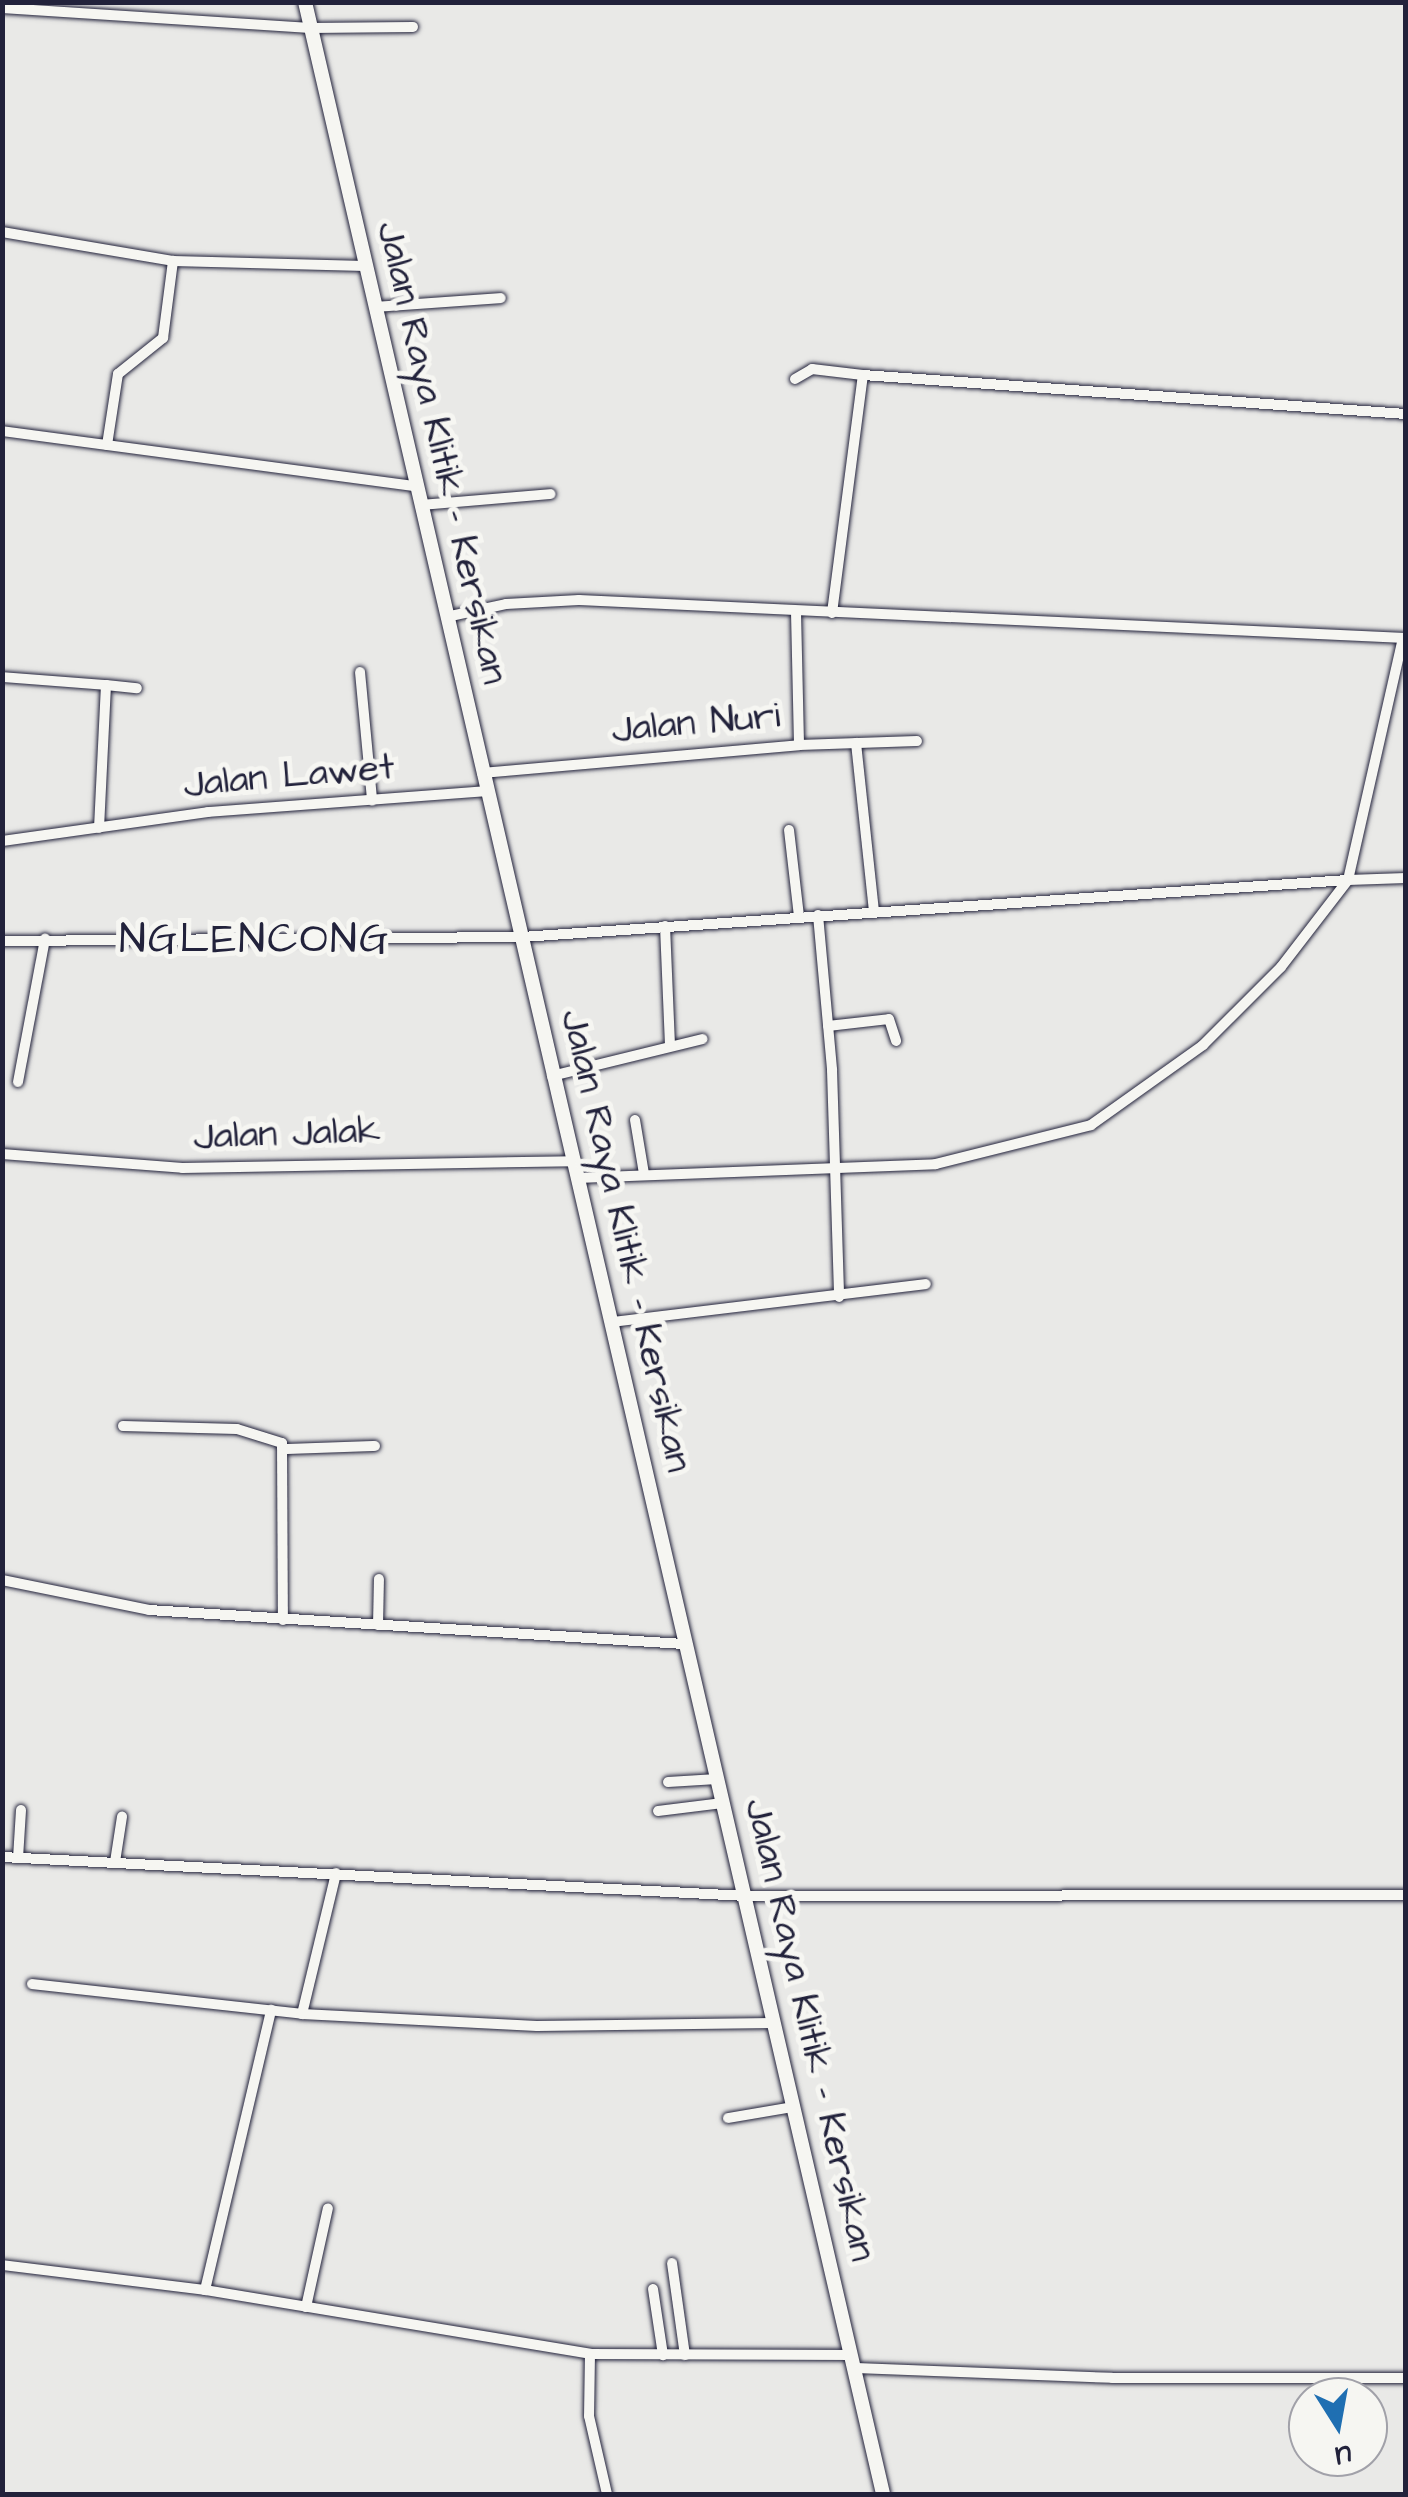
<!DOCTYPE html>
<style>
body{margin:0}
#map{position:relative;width:1408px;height:2497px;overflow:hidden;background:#e9e9e7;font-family:"Architects Daughter",sans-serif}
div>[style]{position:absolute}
.roads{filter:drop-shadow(0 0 2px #22223b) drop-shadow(0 0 2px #22223b)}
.street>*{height:10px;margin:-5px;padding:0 5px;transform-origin:5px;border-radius:5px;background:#f6f6f2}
.secondary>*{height:14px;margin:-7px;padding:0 7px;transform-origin:7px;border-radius:7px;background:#f6f6f2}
span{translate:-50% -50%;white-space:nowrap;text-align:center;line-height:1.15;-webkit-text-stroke:10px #f6f6f2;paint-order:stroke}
.street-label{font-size:38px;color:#22223b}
.quarter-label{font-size:42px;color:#22223b;letter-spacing:2.5px}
.frame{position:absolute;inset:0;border:5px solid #22223b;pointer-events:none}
.north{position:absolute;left:1288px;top:2377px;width:100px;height:100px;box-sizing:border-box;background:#f6f6f2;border:2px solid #a1a1a9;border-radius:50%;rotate:169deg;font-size:28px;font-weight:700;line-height:40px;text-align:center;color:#22223b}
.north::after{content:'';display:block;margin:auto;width:35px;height:45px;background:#1f6fb2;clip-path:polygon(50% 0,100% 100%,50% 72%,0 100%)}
</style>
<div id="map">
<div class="roads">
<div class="street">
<div style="left:2px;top:8px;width:309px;rotate:3.7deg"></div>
<div style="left:310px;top:28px;width:103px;rotate:-0.6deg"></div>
<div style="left:2px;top:232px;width:173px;rotate:9.6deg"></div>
<div style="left:173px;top:261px;width:192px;rotate:1.5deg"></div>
<div style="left:376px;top:307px;width:125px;rotate:-4.1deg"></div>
<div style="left:795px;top:379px;width:20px;rotate:-30deg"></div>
<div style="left:812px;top:369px;width:51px;rotate:6.7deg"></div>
<div style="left:2px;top:431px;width:416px;rotate:7.6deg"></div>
<div style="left:107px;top:445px;width:72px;rotate:-81.2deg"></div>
<div style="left:118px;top:374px;width:58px;rotate:-38.7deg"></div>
<div style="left:163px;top:338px;width:78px;rotate:-82.6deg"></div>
<div style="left:420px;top:505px;width:131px;rotate:-4.8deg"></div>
<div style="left:796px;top:612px;width:133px;rotate:88.7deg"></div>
<div style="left:832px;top:613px;width:240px;rotate:-82.6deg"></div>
<div style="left:863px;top:375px;width:544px;rotate:4.11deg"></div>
<div style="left:446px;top:617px;width:61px;rotate:-12.2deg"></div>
<div style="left:506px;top:604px;width:73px;rotate:-3.1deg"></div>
<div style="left:579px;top:600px;width:827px;rotate:2.63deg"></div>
<div style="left:360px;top:672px;width:129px;rotate:84.6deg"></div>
<div style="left:2px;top:677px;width:104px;rotate:4.4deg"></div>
<div style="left:106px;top:685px;width:143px;rotate:92.8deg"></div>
<div style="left:106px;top:685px;width:31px;rotate:6deg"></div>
<div style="left:856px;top:743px;width:169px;rotate:83.9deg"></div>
<div style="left:482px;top:773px;width:318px;rotate:-5deg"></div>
<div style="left:799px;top:745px;width:118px;rotate:-1.9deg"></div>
<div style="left:789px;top:830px;width:88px;rotate:83.4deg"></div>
<div style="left:2px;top:841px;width:208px;rotate:-8deg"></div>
<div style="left:208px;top:812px;width:279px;rotate:-4.3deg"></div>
<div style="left:818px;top:915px;width:156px;rotate:84.8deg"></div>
<div style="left:832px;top:1070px;width:227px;rotate:88.2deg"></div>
<div style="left:665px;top:926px;width:120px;rotate:87.6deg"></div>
<div style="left:2px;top:941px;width:520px;rotate:-0.44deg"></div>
<div style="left:522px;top:937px;width:828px;rotate:-3.95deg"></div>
<div style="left:1348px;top:880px;width:243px;rotate:-77.2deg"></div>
<div style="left:828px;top:1026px;width:61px;rotate:-6.5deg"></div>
<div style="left:889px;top:1019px;width:23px;rotate:72deg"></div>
<div style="left:552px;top:1076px;width:155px;rotate:-13.8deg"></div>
<div style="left:18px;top:1082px;width:146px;rotate:-79.3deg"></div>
<div style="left:635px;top:1120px;width:55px;rotate:80.5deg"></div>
<div style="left:2px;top:1154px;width:181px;rotate:4.4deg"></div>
<div style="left:182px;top:1168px;width:392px;rotate:-1deg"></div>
<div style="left:577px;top:1178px;width:359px;rotate:-2.2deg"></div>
<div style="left:936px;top:1164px;width:160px;rotate:-14.1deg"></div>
<div style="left:1091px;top:1125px;width:138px;rotate:-35.5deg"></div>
<div style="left:1203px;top:1045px;width:110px;rotate:-45deg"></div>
<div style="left:1281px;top:967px;width:110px;rotate:-52.4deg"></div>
<div style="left:1348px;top:880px;width:58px;rotate:-2deg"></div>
<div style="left:612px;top:1322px;width:316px;rotate:-6.9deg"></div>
<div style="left:123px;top:1426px;width:114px;rotate:1.5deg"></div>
<div style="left:237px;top:1429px;width:47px;rotate:17.3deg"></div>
<div style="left:282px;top:1443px;width:177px;rotate:89.7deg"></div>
<div style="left:285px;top:1449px;width:90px;rotate:-1.9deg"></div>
<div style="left:2px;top:1580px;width:150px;rotate:11.5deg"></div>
<div style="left:149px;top:1610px;width:536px;rotate:3.64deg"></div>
<div style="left:378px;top:1625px;width:46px;rotate:-88.8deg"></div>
<div style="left:668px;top:1782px;width:49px;rotate:-3.5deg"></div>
<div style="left:658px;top:1811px;width:65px;rotate:-7deg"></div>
<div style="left:2px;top:1857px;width:745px;rotate:3deg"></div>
<div style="left:746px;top:1896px;width:660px;rotate:-0.09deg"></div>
<div style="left:18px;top:1858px;width:48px;rotate:-86.4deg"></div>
<div style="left:115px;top:1862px;width:46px;rotate:-81.2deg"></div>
<div style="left:32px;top:1984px;width:272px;rotate:6.3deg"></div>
<div style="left:302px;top:2014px;width:235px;rotate:2.9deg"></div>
<div style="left:537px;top:2026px;width:236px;rotate:-0.7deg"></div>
<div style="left:302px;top:2014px;width:145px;rotate:-76.4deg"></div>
<div style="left:728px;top:2118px;width:66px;rotate:-9.6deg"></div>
<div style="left:672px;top:2263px;width:93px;rotate:82deg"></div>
<div style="left:2px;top:2265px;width:205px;rotate:7deg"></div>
<div style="left:205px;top:2290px;width:390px;rotate:9.4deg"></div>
<div style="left:590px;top:2354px;width:262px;rotate:0.2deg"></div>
<div style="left:653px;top:2289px;width:67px;rotate:81.4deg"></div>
<div style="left:205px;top:2290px;width:288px;rotate:-76.7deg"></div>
<div style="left:306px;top:2307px;width:101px;rotate:-77.5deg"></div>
<div style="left:590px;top:2354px;width:62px;rotate:90.9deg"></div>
<div style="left:589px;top:2416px;width:80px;rotate:77deg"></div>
<div style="left:856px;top:2368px;width:256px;rotate:2.2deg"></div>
<div style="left:1112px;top:2378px;width:294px"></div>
</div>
<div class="secondary">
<div style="left:305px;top:2px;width:2558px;rotate:76.94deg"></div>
</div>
</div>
<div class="street-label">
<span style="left:441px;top:453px;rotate:77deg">Jalan Raya Klitik - Kersikan</span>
<span style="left:696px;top:724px;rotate:-5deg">Jalan Nuri</span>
<span style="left:289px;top:777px;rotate:-5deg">Jalan Lawet</span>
<span style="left:287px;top:1135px;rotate:-2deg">Jalan Jalak</span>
<span style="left:625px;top:1241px;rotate:77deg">Jalan Raya Klitik - Kersikan</span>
<span style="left:809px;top:2030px;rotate:77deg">Jalan Raya Klitik - Kersikan</span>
</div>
<div class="quarter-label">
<span style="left:255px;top:940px">NGLENCONG</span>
</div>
<div class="frame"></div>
<div class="north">U</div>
</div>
